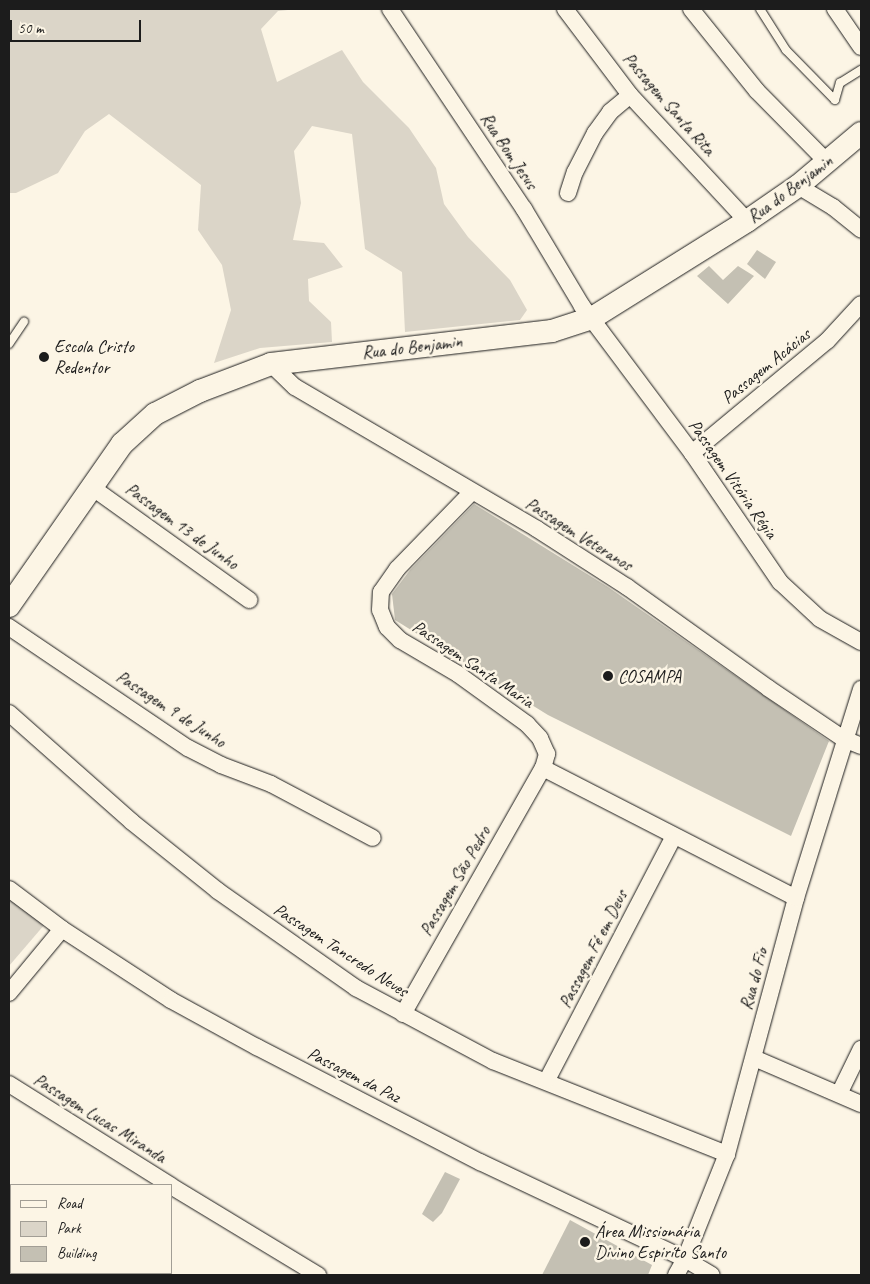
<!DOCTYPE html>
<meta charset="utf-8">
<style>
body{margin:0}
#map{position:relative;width:870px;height:1284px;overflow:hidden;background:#fcf5e5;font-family:Caveat,sans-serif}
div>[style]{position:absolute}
.green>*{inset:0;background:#dbd5c8}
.building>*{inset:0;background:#c4c0b3}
.roads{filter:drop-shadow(0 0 1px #1c1c1c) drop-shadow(0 0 1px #1c1c1c)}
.lane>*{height:8px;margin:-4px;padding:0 4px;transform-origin:4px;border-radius:4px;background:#fcf5e5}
.street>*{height:16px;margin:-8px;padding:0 8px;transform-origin:8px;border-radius:8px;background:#fcf5e5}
.secondary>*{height:22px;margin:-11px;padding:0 11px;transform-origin:11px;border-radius:11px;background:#fcf5e5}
.dots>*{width:14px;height:14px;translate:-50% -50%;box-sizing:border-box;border:2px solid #fcf5e5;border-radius:50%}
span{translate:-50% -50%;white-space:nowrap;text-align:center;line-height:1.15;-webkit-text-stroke:5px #fcf5e5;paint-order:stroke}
.street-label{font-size:18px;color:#1c1c1c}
.poi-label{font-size:18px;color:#1c1c1c}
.left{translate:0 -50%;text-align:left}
.frame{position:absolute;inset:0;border:10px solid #1c1c1c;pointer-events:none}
.legend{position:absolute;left:10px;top:1184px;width:162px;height:90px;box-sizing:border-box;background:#fcf5e5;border:1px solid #a29e95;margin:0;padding:6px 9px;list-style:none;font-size:15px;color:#1c1c1c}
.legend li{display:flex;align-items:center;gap:10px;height:25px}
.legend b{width:25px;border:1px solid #a29e95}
.scale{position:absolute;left:10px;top:20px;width:131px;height:22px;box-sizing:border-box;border:2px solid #1c1c1c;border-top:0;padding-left:6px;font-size:15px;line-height:18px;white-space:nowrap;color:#1c1c1c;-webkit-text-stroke:4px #fcf5e5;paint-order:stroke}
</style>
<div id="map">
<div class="green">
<div style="clip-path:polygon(9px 9px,298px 9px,278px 11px,261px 29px,277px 82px,342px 50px,363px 82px,409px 128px,436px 168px,444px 204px,468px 237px,510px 280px,527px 310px,520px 320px,405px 332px,402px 272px,365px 249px,352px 134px,312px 126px,294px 151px,301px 203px,293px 240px,324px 243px,343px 267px,308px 279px,309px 301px,331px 322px,332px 342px,260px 348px,214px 363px,231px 310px,222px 265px,198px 230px,201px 185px,109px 114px,85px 131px,58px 173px,16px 193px,9px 193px)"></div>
<div style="clip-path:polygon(9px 898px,45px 924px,9px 966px)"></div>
</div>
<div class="building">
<div style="clip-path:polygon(757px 250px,776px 262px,765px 279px,747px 264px)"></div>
<div style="clip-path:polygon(709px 266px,723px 280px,738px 266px,754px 276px,728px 304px,697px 276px)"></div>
<div style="clip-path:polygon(474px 504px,608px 587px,829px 741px,791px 836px,548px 715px,395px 620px,392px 594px,410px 570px)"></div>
<div style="clip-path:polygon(445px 1172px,460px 1179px,442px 1213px,433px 1222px,422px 1214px)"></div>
<div style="clip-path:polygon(570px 1220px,652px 1265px,648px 1275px,542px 1275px)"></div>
</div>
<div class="roads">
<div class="lane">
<div style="left:760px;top:9px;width:49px;rotate:57.6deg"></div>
<div style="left:786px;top:50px;width:70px;rotate:45.6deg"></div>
<div style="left:835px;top:100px;width:18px;rotate:-74deg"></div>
<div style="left:840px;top:83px;width:25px;rotate:-32deg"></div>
<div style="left:9px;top:344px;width:27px;rotate:-56deg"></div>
</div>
<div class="street">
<div style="left:390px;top:9px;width:241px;rotate:56.2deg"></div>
<div style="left:524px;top:209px;width:113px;rotate:59.1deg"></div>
<div style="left:582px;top:306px;width:184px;rotate:53.2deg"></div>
<div style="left:692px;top:453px;width:156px;rotate:55.7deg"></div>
<div style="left:780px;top:582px;width:54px;rotate:42.8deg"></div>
<div style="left:820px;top:619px;width:47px;rotate:29.3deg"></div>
<div style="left:565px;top:9px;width:108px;rotate:52.9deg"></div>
<div style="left:630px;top:95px;width:172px;rotate:47.1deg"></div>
<div style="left:691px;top:9px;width:105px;rotate:51.2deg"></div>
<div style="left:757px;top:91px;width:100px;rotate:45.4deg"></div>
<div style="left:835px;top:9px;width:46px;rotate:55.6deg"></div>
<div style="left:798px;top:186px;width:41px;rotate:31deg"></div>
<div style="left:833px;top:207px;width:36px;rotate:39deg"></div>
<div style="left:568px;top:193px;width:22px;rotate:-72deg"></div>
<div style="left:575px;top:172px;width:44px;rotate:-62.9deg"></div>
<div style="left:595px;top:133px;width:26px;rotate:-54deg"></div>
<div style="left:610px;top:112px;width:26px;rotate:-40deg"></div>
<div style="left:271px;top:364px;width:33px;rotate:44deg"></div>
<div style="left:295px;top:387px;width:281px;rotate:30.4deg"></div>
<div style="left:537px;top:529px;width:107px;rotate:32.8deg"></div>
<div style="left:627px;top:587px;width:173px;rotate:35.6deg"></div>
<div style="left:768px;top:688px;width:92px;rotate:33.9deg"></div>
<div style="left:844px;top:739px;width:18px;rotate:22deg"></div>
<div style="left:692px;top:453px;width:175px;rotate:-39.7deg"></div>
<div style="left:827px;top:341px;width:50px;rotate:-47.4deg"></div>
<div style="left:90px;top:486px;width:196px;rotate:35.6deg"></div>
<div style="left:9px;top:627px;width:216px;rotate:34.1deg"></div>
<div style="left:188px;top:748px;width:37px;rotate:27deg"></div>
<div style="left:221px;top:765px;width:53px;rotate:20.8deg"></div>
<div style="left:271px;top:784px;width:115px;rotate:27.9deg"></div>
<div style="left:9px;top:713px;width:164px;rotate:41.5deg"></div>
<div style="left:132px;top:822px;width:110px;rotate:38.7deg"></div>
<div style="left:218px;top:891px;width:169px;rotate:35.1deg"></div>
<div style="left:356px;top:988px;width:155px;rotate:28.1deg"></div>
<div style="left:493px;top:1061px;width:252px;rotate:21.7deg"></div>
<div style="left:543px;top:768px;width:284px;rotate:27.2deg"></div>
<div style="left:9px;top:889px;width:66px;rotate:37deg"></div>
<div style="left:62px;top:929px;width:130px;rotate:33.1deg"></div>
<div style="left:171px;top:1000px;width:98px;rotate:28.7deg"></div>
<div style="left:257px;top:1047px;width:251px;rotate:27.3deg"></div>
<div style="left:480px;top:1162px;width:227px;rotate:25.3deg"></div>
<div style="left:685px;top:1259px;width:31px;rotate:31deg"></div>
<div style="left:9px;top:993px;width:83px;rotate:-50.4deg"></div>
<div style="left:403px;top:1014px;width:283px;rotate:-60.4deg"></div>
<div style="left:543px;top:768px;width:15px;rotate:-74deg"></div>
<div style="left:547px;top:754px;width:17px;rotate:-114deg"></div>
<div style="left:540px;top:738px;width:19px;rotate:-133deg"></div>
<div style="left:527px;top:724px;width:85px;rotate:-144.1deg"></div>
<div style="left:458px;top:674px;width:67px;rotate:-149.6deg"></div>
<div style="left:400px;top:640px;width:18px;rotate:-135deg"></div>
<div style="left:387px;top:627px;width:18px;rotate:-112deg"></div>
<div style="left:380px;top:610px;width:18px;rotate:-87deg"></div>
<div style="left:381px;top:592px;width:28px;rotate:-55deg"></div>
<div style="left:397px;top:569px;width:107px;rotate:-45.8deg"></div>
<div style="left:754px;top:1058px;width:116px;rotate:23.3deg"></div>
<div style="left:547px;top:1080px;width:275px;rotate:-62.5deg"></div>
<div style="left:9px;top:1084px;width:190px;rotate:32.1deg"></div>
<div style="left:840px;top:1092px;width:48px;rotate:-64deg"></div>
<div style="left:171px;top:1186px;width:172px;rotate:31.2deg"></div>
<div style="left:676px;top:1275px;width:18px;rotate:-61deg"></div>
<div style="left:685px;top:1259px;width:113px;rotate:-68.2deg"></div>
<div style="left:727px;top:1154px;width:265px;rotate:-74.9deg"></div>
<div style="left:796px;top:898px;width:219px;rotate:-72.7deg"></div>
</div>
<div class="secondary">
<div style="left:9px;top:606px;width:198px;rotate:-55.1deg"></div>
<div style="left:122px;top:444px;width:45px;rotate:-42.3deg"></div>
<div style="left:155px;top:414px;width:51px;rotate:-27.1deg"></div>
<div style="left:200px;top:391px;width:76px;rotate:-20.8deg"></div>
<div style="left:271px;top:364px;width:283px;rotate:-6.7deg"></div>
<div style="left:552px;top:331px;width:42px;rotate:-18deg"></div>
<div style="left:592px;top:318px;width:183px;rotate:-32deg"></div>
<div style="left:747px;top:221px;width:62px;rotate:-34.5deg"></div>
<div style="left:798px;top:186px;width:82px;rotate:-40.1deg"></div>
</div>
</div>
<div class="dots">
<div style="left:44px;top:357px;background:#1c1c1c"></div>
<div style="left:608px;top:676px;background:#1c1c1c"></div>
<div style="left:585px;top:1242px;background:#1c1c1c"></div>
</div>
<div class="street-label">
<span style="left:669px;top:104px;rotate:49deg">Passagem Santa Rita</span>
<span style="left:509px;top:151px;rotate:56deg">Rua Bom Jesus</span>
<span style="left:790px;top:189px;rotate:-37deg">Rua do Benjamin</span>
<span style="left:412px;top:347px;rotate:-7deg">Rua do Benjamin</span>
<span style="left:766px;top:366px;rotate:-39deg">Passagem Acácias</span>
<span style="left:733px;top:479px;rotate:55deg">Passagem Vitória Régia</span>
<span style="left:182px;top:526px;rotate:36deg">Passagem 13 de Junho</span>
<span style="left:579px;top:534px;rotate:32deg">Passagem Veteranos</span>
<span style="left:473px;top:664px;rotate:34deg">Passagem Santa Maria</span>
<span style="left:171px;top:709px;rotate:33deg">Passagem 9 de Junho</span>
<span style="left:455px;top:881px;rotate:-60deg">Passagem São Pedro</span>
<span style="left:593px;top:949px;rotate:-63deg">Passagem Fé em Deus</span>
<span style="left:341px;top:950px;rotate:33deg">Passagem Tancredo Neves</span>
<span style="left:754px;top:979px;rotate:-75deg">Rua do Fio</span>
<span style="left:354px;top:1075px;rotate:27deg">Passagem da Paz</span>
<span style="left:100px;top:1118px;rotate:32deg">Passagem Lucas Miranda</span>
</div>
<div class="poi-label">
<span class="left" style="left:54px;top:357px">Escola Cristo<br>Redentor</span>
<span class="left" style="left:618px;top:676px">COSAMPA</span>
<span class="left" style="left:595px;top:1242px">Área Missionária<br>Divino Espiríto Santo</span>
</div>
<div class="frame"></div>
<ul class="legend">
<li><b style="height:6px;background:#fcf5e5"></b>Road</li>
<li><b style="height:14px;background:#dbd5c8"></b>Park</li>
<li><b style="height:14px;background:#c4c0b3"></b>Building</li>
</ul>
<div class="scale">50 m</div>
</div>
